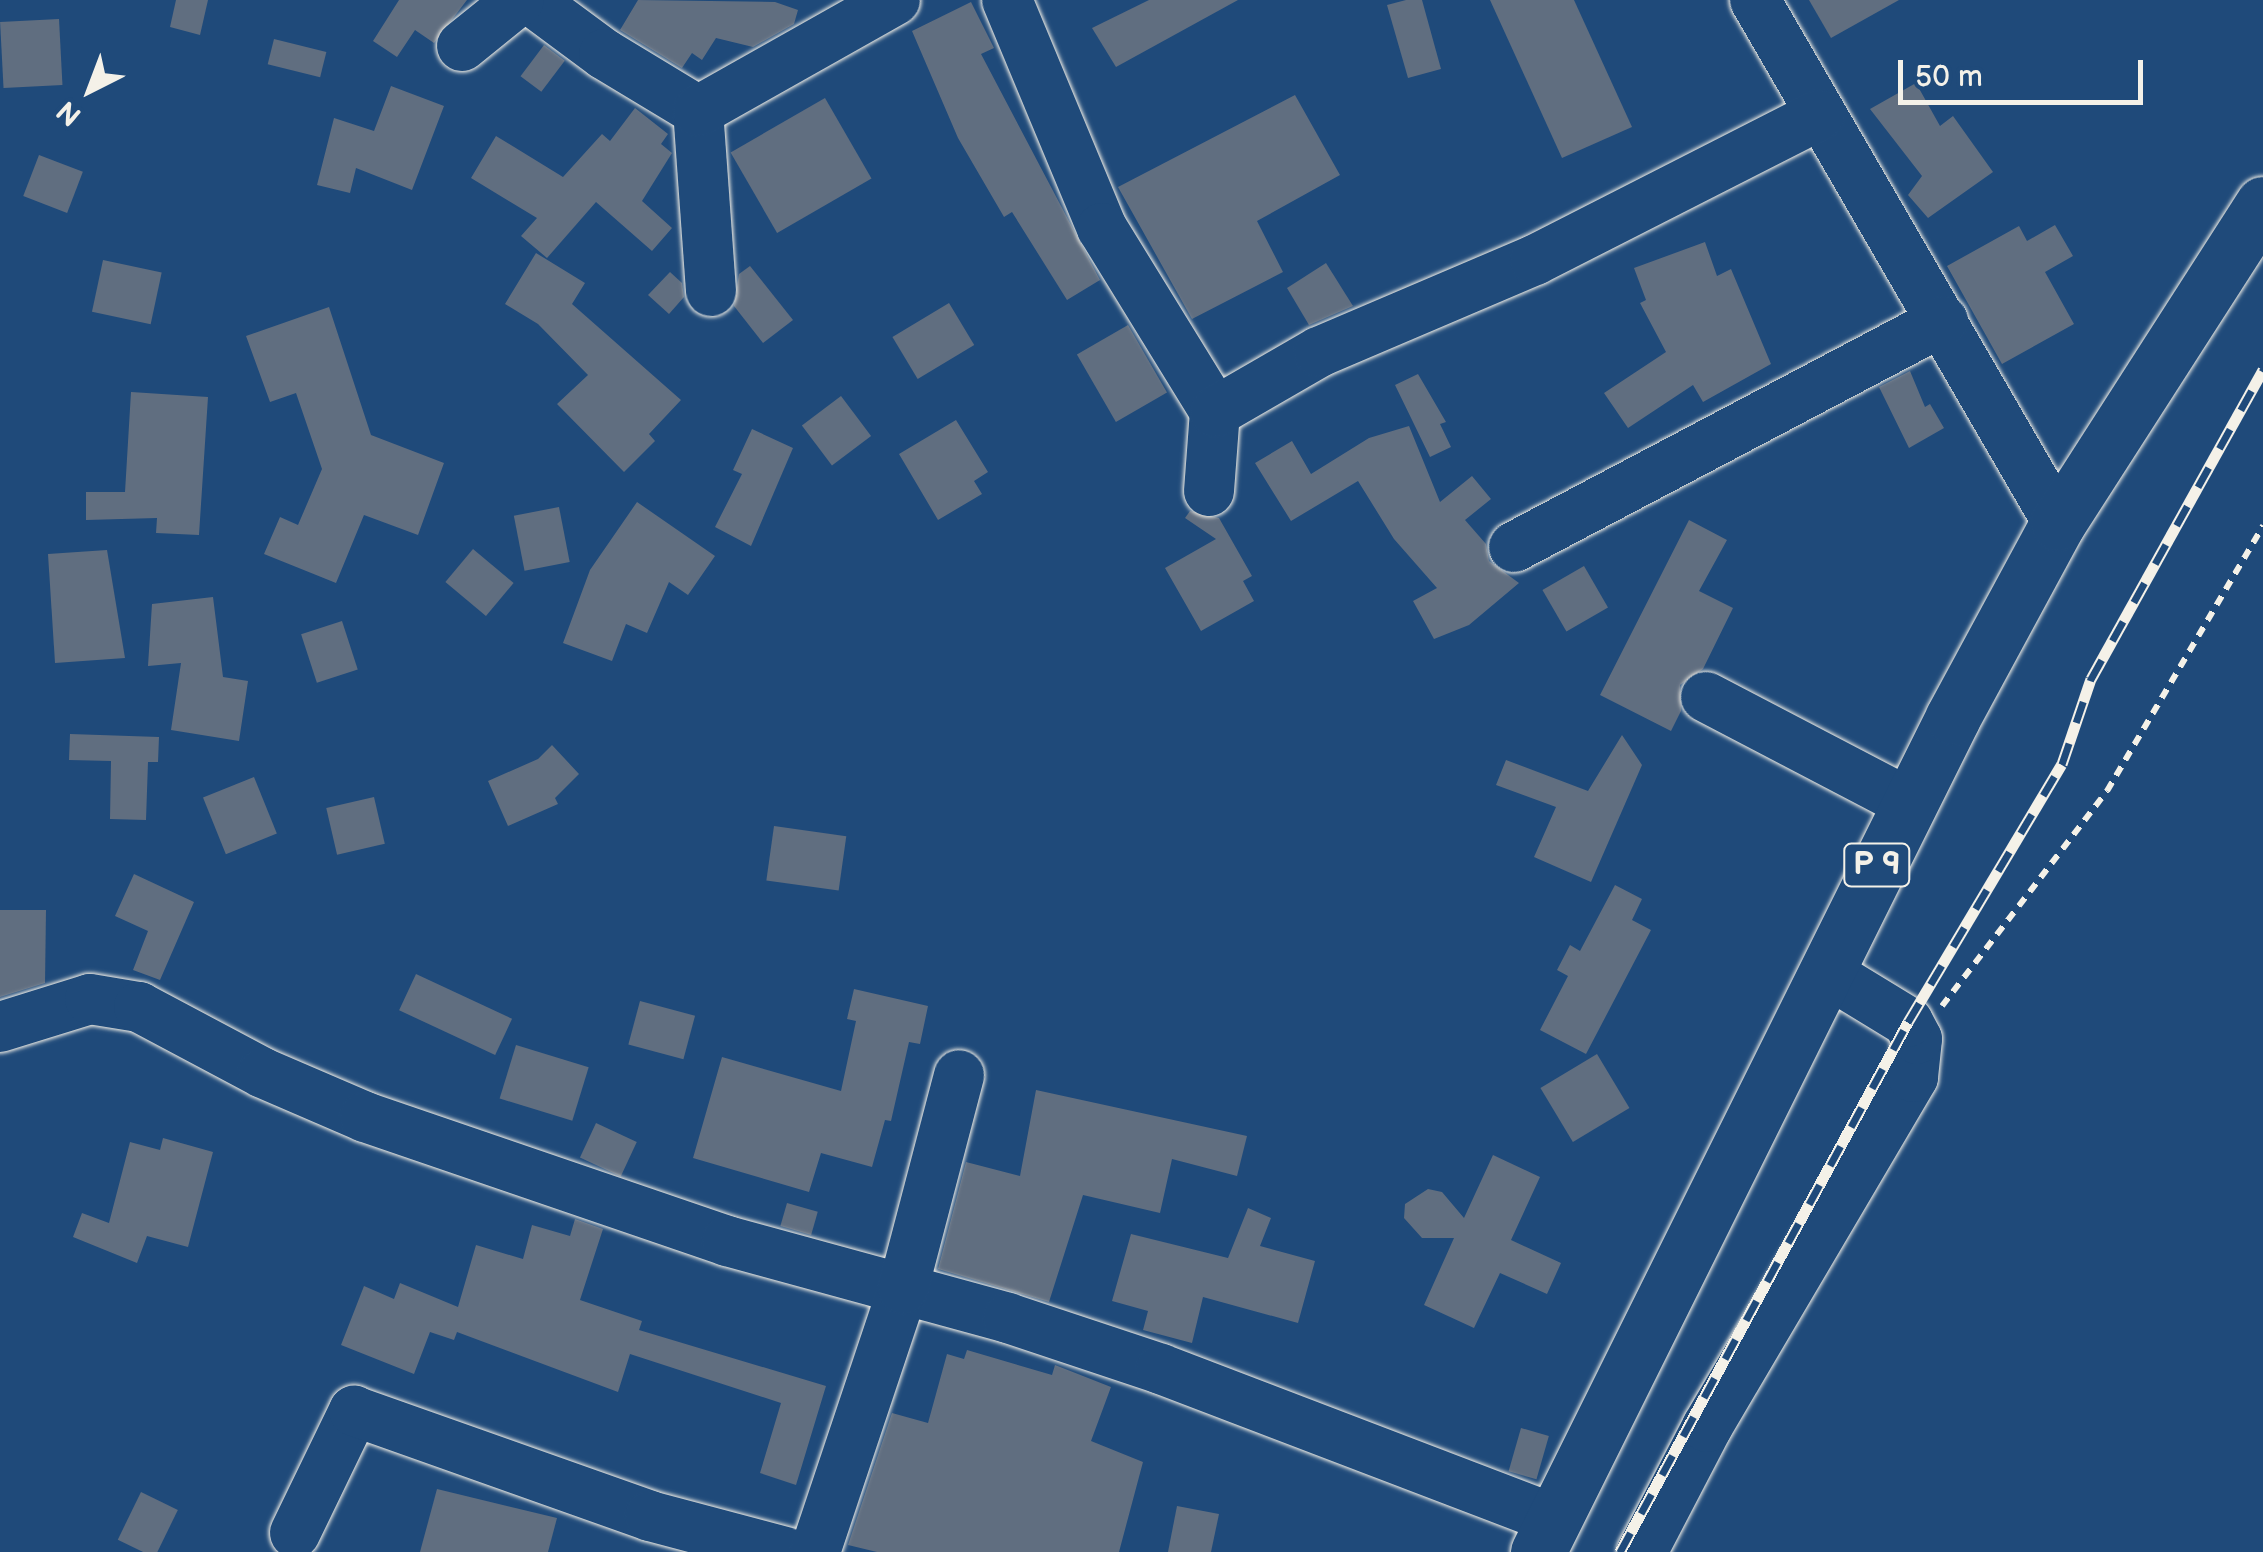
<!DOCTYPE html>
<style>
body{margin:0}
#map{position:relative;width:2263px;height:1552px;overflow:hidden;background:#1f4a7a;font-family:"Balsamiq Sans",sans-serif}
div>[style]{position:absolute}
.building>*{inset:0;background:#606e80;transform-origin:0 0}
.path>*{height:6px;margin-top:-3px;transform-origin:0;background:repeating-linear-gradient(90deg,#f4f1e8 0 10px,transparent 0 18px)}
.roads{filter:drop-shadow(0 0 2px #f4f1e8) drop-shadow(0 0 2px #f4f1e8)}
.minor>*{height:50px;margin:-25px;padding:0 25px;transform-origin:25px;border-radius:25px;background:#1f4a7a}
.major>*{height:55px;margin:-27.5px;padding:0 27.5px;transform-origin:27.5px;border-radius:27.5px;background:#1f4a7a}
.rail>*{height:11px;margin-top:-5.5px;transform-origin:0;background:repeating-linear-gradient(90deg,#1f4a7a 0 22px,#f4f1e8 0 44px);box-sizing:border-box;border-block:2px solid #f4f1e8}
span{translate:-50% -50%;white-space:nowrap;text-align:center;line-height:1.15;-webkit-text-stroke:10px #1f4a7a;paint-order:stroke}
.shield-label span{padding:2px 8px;background:#1f4a7a;border:2px solid;border-radius:8px;-webkit-text-stroke-width:0}
.shield-label{font-size:32px;color:#f4f1e8;font-weight:700}
.north{position:absolute;left:40px;top:40px;width:100px;height:100px;-webkit-text-stroke:8px #1f4a7a;paint-order:stroke;rotate:222deg;font-size:28px;font-weight:700;line-height:40px;text-align:center;color:#f4f1e8}
.north::after{content:'';display:block;margin:auto;width:35px;height:45px;background:#f4f1e8;clip-path:polygon(50% 0,100% 100%,50% 72%,0 100%)}
.scale{position:absolute;left:1898px;top:60px;width:245px;height:45px;box-sizing:border-box;border:5px solid #f4f1e8;border-top:0;padding-left:12px;font-size:30px;line-height:35px;white-space:nowrap;color:#f4f1e8;-webkit-text-stroke:8px #1f4a7a;paint-order:stroke}
</style>
<div id="map">
<div class="building">
<div style="clip-path:polygon(176px 0,208px 0,200px 35px,170px 27px)"></div>
<div style="clip-path:polygon(399px 0,467px 0,434px 43px,415px 30px,397px 57px,373px 41px)"></div>
<div style="clip-path:polygon(638px 0,775px 2px,798px 10px,794px 24px,753px 47px,716px 38px,702px 60px,692px 53px,682px 68px,620px 30px)"></div>
<div style="clip-path:polygon(1149px 0,1238px 0,1116px 67px,1092px 28px)"></div>
<div style="clip-path:polygon(1406px 0,1422px 0,1441px 69px,1408px 78px,1387px 5px)"></div>
<div style="clip-path:polygon(1490px 0,1574px 0,1632px 127px,1562px 158px)"></div>
<div style="clip-path:polygon(1809px 0,1899px 0,1831px 38px)"></div>
<div style="clip-path:polygon(971px 2px,994px 48px,981px 54px,1100px 280px,1067px 300px,1012px 212px,1004px 217px,958px 138px,912px 31px)"></div>
<div style="left:59px;top:19px;width:66px;height:59px;rotate:87deg"></div>
<div style="left:274px;top:39px;width:54px;height:26px;rotate:14deg"></div>
<div style="left:544px;top:45px;width:26px;height:39px;rotate:37deg"></div>
<div style="clip-path:polygon(1916px 83px,1940px 126px,1953px 116px,1993px 172px,1928px 218px,1908px 195px,1922px 176px,1870px 109px)"></div>
<div style="clip-path:polygon(391px 86px,444px 106px,412px 190px,356px 168px,350px 193px,317px 185px,334px 118px,374px 131px)"></div>
<div style="clip-path:polygon(1295px 95px,1340px 175px,1257px 221px,1283px 272px,1192px 319px,1118px 187px)"></div>
<div style="left:825px;top:98px;width:93px;height:109px;rotate:60deg"></div>
<div style="clip-path:polygon(635px 108px,668px 134px,661px 144px,672px 153px,642px 201px,672px 228px,652px 251px,596px 202px,547px 258px,521px 236px,537px 218px,471px 178px,496px 136px,563px 177px,602px 134px,610px 141px)"></div>
<div style="left:39px;top:155px;width:47px;height:44px;rotate:21deg"></div>
<div style="clip-path:polygon(2055px 225px,2073px 256px,2045px 272px,2074px 324px,2002px 364px,1947px 266px,2019px 226px,2027px 241px)"></div>
<div style="clip-path:polygon(1705px 242px,1717px 276px,1731px 269px,1771px 364px,1703px 402px,1693px 385px,1628px 428px,1604px 393px,1666px 352px,1640px 303px,1646px 300px,1634px 268px)"></div>
<div style="clip-path:polygon(536px 253px,585px 283px,572px 304px,681px 400px,649px 434px,655px 441px,624px 472px,557px 404px,588px 375px,538px 324px,505px 304px)"></div>
<div style="left:103px;top:260px;width:60px;height:53px;rotate:12deg"></div>
<div style="clip-path:polygon(1326px 263px,1353px 306px,1309px 325px,1287px 288px)"></div>
<div style="clip-path:polygon(750px 266px,793px 320px,763px 343px,734px 306px,739px 274px)"></div>
<div style="clip-path:polygon(670px 272px,682px 283px,684px 297px,669px 314px,648px 295px)"></div>
<div style="left:949px;top:303px;width:49px;height:66px;rotate:59deg"></div>
<div style="clip-path:polygon(329px 307px,371px 435px,444px 463px,418px 535px,364px 515px,336px 583px,264px 554px,280px 517px,298px 525px,322px 469px,296px 393px,270px 402px,246px 336px)"></div>
<div style="left:1128px;top:325px;width:78px;height:59px;rotate:60deg"></div>
<div style="clip-path:polygon(1910px 371px,1925px 407px,1930px 404px,1944px 428px,1909px 448px,1879px 387px)"></div>
<div style="clip-path:polygon(1418px 374px,1446px 422px,1440px 424px,1451px 447px,1430px 457px,1395px 385px)"></div>
<div style="clip-path:polygon(131px 392px,208px 397px,199px 535px,156px 533px,157px 518px,86px 520px,86px 492px,125px 492px)"></div>
<div style="left:841px;top:396px;width:50px;height:49px;rotate:53deg"></div>
<div style="clip-path:polygon(956px 420px,988px 472px,974px 481px,982px 494px,938px 520px,899px 454px)"></div>
<div style="clip-path:polygon(1409px 426px,1440px 502px,1472px 476px,1491px 499px,1465px 520px,1486px 544px,1489px 561px,1519px 583px,1469px 625px,1434px 639px,1413px 601px,1437px 588px,1394px 539px,1358px 481px,1291px 521px,1255px 463px,1292px 441px,1311px 474px,1369px 438px)"></div>
<div style="clip-path:polygon(752px 429px,793px 448px,751px 546px,715px 527px,742px 474px,733px 470px)"></div>
<div style="clip-path:polygon(637px 502px,715px 556px,688px 595px,669px 582px,647px 633px,626px 624px,612px 661px,563px 643px,590px 570px)"></div>
<div style="left:559px;top:507px;width:56px;height:46px;rotate:79deg"></div>
<div style="clip-path:polygon(1190px 511px,1219px 518px,1252px 576px,1243px 581px,1254px 601px,1201px 631px,1165px 568px,1216px 539px,1185px 518px)"></div>
<div style="clip-path:polygon(1689px 520px,1727px 540px,1699px 591px,1733px 608px,1703px 669px,1680px 685px,1681px 711px,1671px 731px,1600px 695px)"></div>
<div style="left:473px;top:549px;width:53px;height:43px;rotate:40deg"></div>
<div style="clip-path:polygon(107px 550px,125px 658px,55px 663px,48px 554px)"></div>
<div style="left:1584px;top:566px;width:48px;height:48px;rotate:60deg"></div>
<div style="clip-path:polygon(213px 597px,223px 677px,248px 681px,239px 741px,171px 730px,181px 663px,148px 666px,152px 604px)"></div>
<div style="left:342px;top:621px;width:51px;height:43px;rotate:72deg"></div>
<div style="clip-path:polygon(70px 734px,159px 737px,158px 762px,148px 762px,146px 820px,110px 819px,111px 761px,69px 760px)"></div>
<div style="clip-path:polygon(1622px 735px,1642px 765px,1591px 882px,1534px 857px,1556px 807px,1496px 785px,1506px 760px,1588px 791px)"></div>
<div style="clip-path:polygon(552px 745px,579px 774px,555px 798px,558px 804px,508px 826px,488px 781px,538px 759px)"></div>
<div style="left:254px;top:777px;width:61px;height:55px;rotate:68deg"></div>
<div style="left:374px;top:797px;width:48px;height:49px;rotate:77deg"></div>
<div style="left:774px;top:826px;width:73px;height:55px;rotate:8deg"></div>
<div style="clip-path:polygon(134px 874px,194px 902px,160px 980px,133px 970px,148px 931px,115px 916px)"></div>
<div style="clip-path:polygon(1615px 885px,1642px 899px,1632px 920px,1651px 930px,1586px 1054px,1540px 1030px,1568px 976px,1557px 970px,1570px 945px,1580px 951px)"></div>
<div style="clip-path:polygon(0 910px,46px 910px,45px 983px,0 997px)"></div>
<div style="left:416px;top:974px;width:106px;height:40px;rotate:25deg"></div>
<div style="clip-path:polygon(854px 989px,928px 1006px,920px 1044px,909px 1042px,891px 1121px,885px 1120px,872px 1167px,821px 1153px,809px 1192px,693px 1158px,722px 1057px,841px 1091px,856px 1021px,847px 1019px)"></div>
<div style="left:640px;top:1001px;width:57px;height:45px;rotate:15deg"></div>
<div style="left:516px;top:1045px;width:76px;height:56px;rotate:17deg"></div>
<div style="left:1597px;top:1054px;width:63px;height:66px;rotate:59deg"></div>
<div style="clip-path:polygon(1036px 1090px,1247px 1136px,1237px 1176px,1172px 1159px,1160px 1213px,1083px 1195px,1049px 1302px,938px 1269px,966px 1162px,1020px 1176px)"></div>
<div style="left:596px;top:1123px;width:45px;height:38px;rotate:25deg"></div>
<div style="clip-path:polygon(163px 1138px,213px 1152px,188px 1247px,147px 1236px,137px 1263px,73px 1237px,82px 1213px,109px 1223px,130px 1142px,160px 1150px)"></div>
<div style="clip-path:polygon(1493px 1155px,1540px 1177px,1511px 1240px,1561px 1263px,1547px 1294px,1500px 1273px,1474px 1328px,1424px 1305px,1454px 1238px,1422px 1238px,1404px 1218px,1405px 1204px,1428px 1189px,1442px 1192px,1464px 1218px)"></div>
<div style="left:787px;top:1203px;width:32px;height:24px;rotate:16deg"></div>
<div style="clip-path:polygon(1248px 1208px,1271px 1218px,1260px 1246px,1315px 1261px,1298px 1323px,1203px 1297px,1192px 1343px,1143px 1330px,1148px 1311px,1112px 1301px,1131px 1234px,1228px 1258px)"></div>
<div style="clip-path:polygon(575px 1219px,603px 1229px,580px 1300px,642px 1321px,639px 1330px,826px 1386px,796px 1485px,760px 1473px,781px 1403px,630px 1354px,618px 1392px,457px 1332px,454px 1340px,430px 1332px,414px 1374px,341px 1345px,364px 1286px,394px 1299px,400px 1283px,458px 1307px,476px 1245px,523px 1259px,532px 1225px,570px 1236px)"></div>
<div style="clip-path:polygon(967px 1350px,1052px 1375px,1055px 1365px,1111px 1387px,1091px 1441px,1143px 1462px,1119px 1552px,877px 1552px,848px 1545px,892px 1413px,928px 1423px,947px 1354px,964px 1359px)"></div>
<div style="left:1521px;top:1428px;width:29px;height:45px;rotate:16deg"></div>
<div style="clip-path:polygon(437px 1489px,557px 1518px,548px 1552px,420px 1552px)"></div>
<div style="left:141px;top:1492px;width:41px;height:53px;rotate:26deg"></div>
<div style="clip-path:polygon(1177px 1506px,1219px 1514px,1211px 1552px,1168px 1552px)"></div>
</div>
<div class="path">
<div style="left:1942px;top:1006px;width:271px;rotate:-52.5deg"></div>
<div style="left:2107px;top:791px;width:308px;rotate:-59.5deg"></div>
</div>
<div class="roads">
<div class="minor">
<div style="left:531px;top:0;width:91px;rotate:36.5deg"></div>
<div style="left:604px;top:54px;width:110px;rotate:31.2deg"></div>
<div style="left:1007px;top:0;width:247px;rotate:67.4deg"></div>
<div style="left:1102px;top:228px;width:216px;rotate:58.4deg"></div>
<div style="left:1755px;top:0;width:604px;rotate:59.91deg"></div>
<div style="left:462px;top:46px;width:73px;rotate:-38.9deg"></div>
<div style="left:711px;top:291px;width:180px;rotate:-94.1deg"></div>
<div style="left:698px;top:111px;width:226px;rotate:-29.4deg"></div>
<div style="left:1209px;top:491px;width:79px;rotate:-85.7deg"></div>
<div style="left:1215px;top:412px;width:120px;rotate:-30deg"></div>
<div style="left:1319px;top:352px;width:235px;rotate:-23.1deg"></div>
<div style="left:1535px;top:260px;width:320px;rotate:-27deg"></div>
<div style="left:1514px;top:547px;width:485px;rotate:-27.8deg"></div>
<div style="left:1706px;top:697px;width:229px;rotate:27.6deg"></div>
<div style="left:0;top:1027px;width:94px;rotate:-17.3deg"></div>
<div style="left:90px;top:999px;width:50px;rotate:9.3deg"></div>
<div style="left:139px;top:1007px;width:140px;rotate:28deg"></div>
<div style="left:263px;top:1073px;width:111px;rotate:23.3deg"></div>
<div style="left:365px;top:1117px;width:383px;rotate:18.9deg"></div>
<div style="left:727px;top:1241px;width:291px;rotate:15.3deg"></div>
<div style="left:1008px;top:1318px;width:161px;rotate:18.4deg"></div>
<div style="left:1161px;top:1369px;width:420px;rotate:20.9deg"></div>
<div style="left:295px;top:1533px;width:136px;rotate:-64.2deg"></div>
<div style="left:354px;top:1411px;width:314px;rotate:19.5deg"></div>
<div style="left:650px;top:1516px;width:140px;rotate:14.9deg"></div>
<div style="left:815px;top:1552px;width:277px;rotate:-71.5deg"></div>
<div style="left:903px;top:1289px;width:221px;rotate:-75.3deg"></div>
<div style="left:1642px;top:1552px;width:141px;rotate:-62.5deg"></div>
<div style="left:1707px;top:1427px;width:406px;rotate:-59.5deg"></div>
<div style="left:1913px;top:1077px;width:38px;rotate:-84deg"></div>
<div style="left:1917px;top:1039px;width:19px;rotate:-118deg"></div>
<div style="left:1908px;top:1022px;width:96px;rotate:-148.6deg"></div>
</div>
<div class="major">
<div style="left:1538px;top:1552px;width:932px;rotate:-63.57deg"></div>
<div style="left:1953px;top:717px;width:221px;rotate:-61.6deg"></div>
<div style="left:2058px;top:523px;width:379px;rotate:-57.3deg"></div>
</div>
</div>
<div class="rail">
<div style="left:1620px;top:1552px;width:603px;rotate:-61.48deg"></div>
<div style="left:1908px;top:1022px;width:300px;rotate:-59.2deg"></div>
<div style="left:2062px;top:764px;width:90px;rotate:-71.2deg"></div>
<div style="left:2091px;top:679px;width:354px;rotate:-60.9deg"></div>
</div>
<div class="shield-label">
<span style="left:1877px;top:865px">P 9</span>
</div>
<div class="north">N</div>
<div class="scale">50 m</div>
</div>
